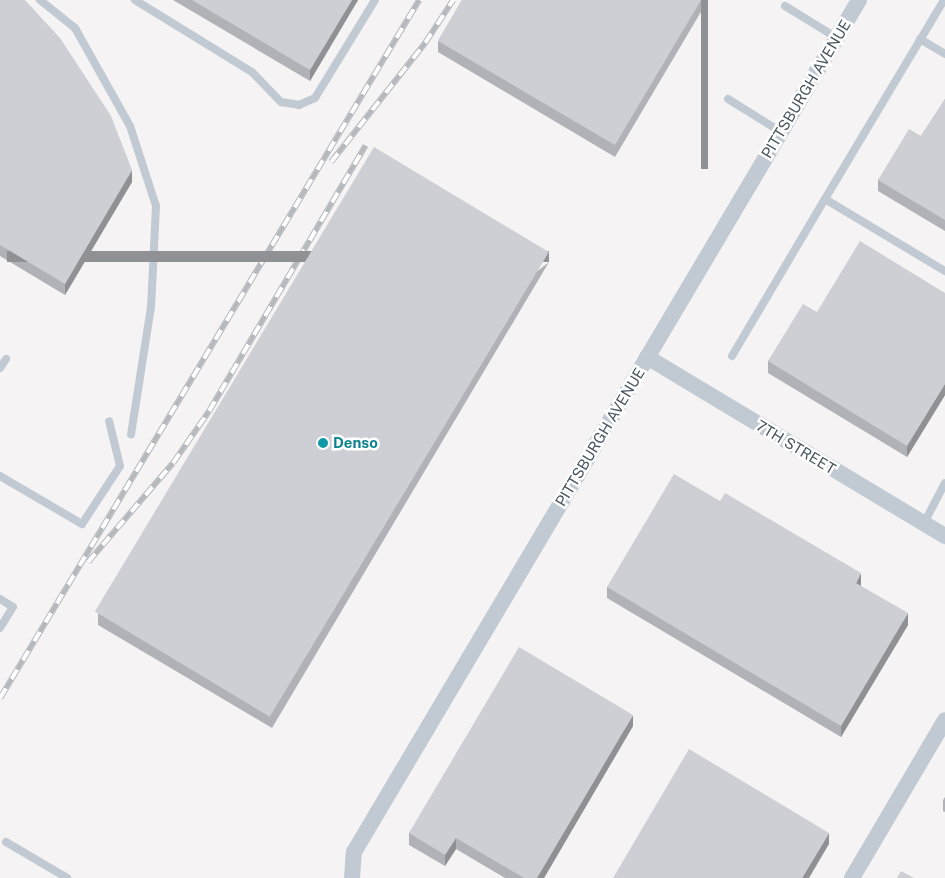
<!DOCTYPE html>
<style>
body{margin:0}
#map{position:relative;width:945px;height:878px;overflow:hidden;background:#f5f3f3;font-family:"Public Sans",sans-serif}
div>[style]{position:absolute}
.lane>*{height:8px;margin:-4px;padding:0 4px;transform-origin:4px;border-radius:4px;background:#c1cad2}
.street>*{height:16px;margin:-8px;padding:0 8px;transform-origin:8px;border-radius:8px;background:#c1cad2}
.rail>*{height:5.5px;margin-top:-2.75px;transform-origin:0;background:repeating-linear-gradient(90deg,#fff 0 11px,#b5b8bd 0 22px);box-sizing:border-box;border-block:1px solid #b5b8bd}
.wall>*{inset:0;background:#b0b2b7}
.shaded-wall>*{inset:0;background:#909195;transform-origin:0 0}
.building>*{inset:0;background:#cdcfd5;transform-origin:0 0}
.dots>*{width:14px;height:14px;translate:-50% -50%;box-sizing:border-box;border:2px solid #fff;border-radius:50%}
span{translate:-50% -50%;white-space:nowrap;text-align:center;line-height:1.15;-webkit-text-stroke:5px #fff;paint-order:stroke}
.street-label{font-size:15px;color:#4a5661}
.culture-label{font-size:15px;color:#0d838f;font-weight:700}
.left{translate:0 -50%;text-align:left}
</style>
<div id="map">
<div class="lane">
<div style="left:40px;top:0;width:45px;rotate:38.7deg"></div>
<div style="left:75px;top:28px;width:112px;rotate:60.7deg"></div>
<div style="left:130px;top:126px;width:84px;rotate:72deg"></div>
<div style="left:156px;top:206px;width:101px;rotate:92.8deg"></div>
<div style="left:151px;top:307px;width:129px;rotate:98.9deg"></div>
<div style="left:135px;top:0;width:137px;rotate:31.6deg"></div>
<div style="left:252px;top:72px;width:42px;rotate:46deg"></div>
<div style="left:281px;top:102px;width:18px;rotate:9deg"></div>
<div style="left:299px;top:105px;width:17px;rotate:-24deg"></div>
<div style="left:315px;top:98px;width:115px;rotate:-58.5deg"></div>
<div style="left:944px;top:0;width:232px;rotate:120.9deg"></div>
<div style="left:825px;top:199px;width:140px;rotate:31deg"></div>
<div style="left:785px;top:6px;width:61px;rotate:31.6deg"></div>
<div style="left:920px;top:39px;width:29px;rotate:31deg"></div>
<div style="left:728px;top:99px;width:62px;rotate:31.9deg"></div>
<div style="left:732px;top:356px;width:182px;rotate:-59.4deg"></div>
<div style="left:0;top:368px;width:11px;rotate:-56deg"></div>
<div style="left:0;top:476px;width:95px;rotate:30.3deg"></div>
<div style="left:82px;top:524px;width:69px;rotate:-56.8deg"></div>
<div style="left:120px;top:466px;width:46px;rotate:-103.7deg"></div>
<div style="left:924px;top:523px;width:45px;rotate:-62.3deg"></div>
<div style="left:0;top:599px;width:15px;rotate:32deg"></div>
<div style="left:13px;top:607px;width:25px;rotate:122deg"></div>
<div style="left:6px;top:842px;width:71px;rotate:30.5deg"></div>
</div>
<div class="street">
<div style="left:647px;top:357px;width:348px;rotate:31deg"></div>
<div style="left:352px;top:878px;width:26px;rotate:-86deg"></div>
<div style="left:354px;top:852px;width:990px;rotate:-59.34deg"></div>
<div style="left:852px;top:878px;width:183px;rotate:-59.5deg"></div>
</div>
<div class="rail">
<div style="left:331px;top:162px;width:152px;rotate:-51.7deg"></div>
<div style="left:425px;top:43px;width:51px;rotate:-56.9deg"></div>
<div style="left:88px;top:562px;width:130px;rotate:-49.4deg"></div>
<div style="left:173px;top:463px;width:63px;rotate:-55.3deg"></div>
<div style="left:209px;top:411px;width:308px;rotate:-59.5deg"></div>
<div style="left:0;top:698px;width:814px;rotate:-59.02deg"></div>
</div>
<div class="wall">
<div style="clip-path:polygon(0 0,132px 182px,65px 295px,0 256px)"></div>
<div style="clip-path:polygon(173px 0,358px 0,310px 81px)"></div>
<div style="clip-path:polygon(462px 0,708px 0,615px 157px,438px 52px,438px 41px)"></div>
<div style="clip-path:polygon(945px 99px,945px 231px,878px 191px,878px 180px,921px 136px)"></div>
<div style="clip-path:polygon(549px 262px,272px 728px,98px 625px,98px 613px)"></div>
<div style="clip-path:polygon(945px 293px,945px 395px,907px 457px,768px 373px,768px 361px,817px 312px)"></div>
<div style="clip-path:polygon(861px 585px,861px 586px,908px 625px,841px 737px,607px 598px,607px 587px)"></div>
<div style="clip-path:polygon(633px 726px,544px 878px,505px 878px,456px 849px,445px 866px,409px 845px,409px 833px)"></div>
<div style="clip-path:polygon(945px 797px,945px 812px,943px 811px,943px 800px)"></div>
</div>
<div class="shaded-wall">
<div style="clip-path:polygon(352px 0,358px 0,310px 81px,310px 70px)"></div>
<div style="left:701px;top:0;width:7px;height:169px"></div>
<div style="clip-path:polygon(132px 170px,132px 182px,65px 295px,65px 284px)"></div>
<div style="left:549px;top:251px;width:11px;height:542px;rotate:90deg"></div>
<div style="clip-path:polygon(945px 384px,945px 395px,907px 457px,907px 446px)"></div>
<div style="clip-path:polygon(861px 573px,861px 585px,856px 594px,856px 583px)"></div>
<div style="clip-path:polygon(908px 613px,908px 625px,841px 737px,841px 726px)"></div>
<div style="clip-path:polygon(633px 715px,633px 726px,544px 878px,537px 878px)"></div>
<div style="clip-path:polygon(829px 833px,829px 844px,809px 878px,802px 878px)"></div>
<div style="clip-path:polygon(456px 838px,456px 849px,445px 866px,445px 855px)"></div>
</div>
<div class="building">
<div style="clip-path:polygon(0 0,25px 0,60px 38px,111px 116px,132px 170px,65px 284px,0 245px)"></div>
<div style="clip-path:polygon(192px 0,352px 0,310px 70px)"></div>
<div style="clip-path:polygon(462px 0,701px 0,615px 145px,438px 41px)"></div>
<div style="clip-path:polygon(945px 99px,945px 220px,878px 180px,909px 129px,921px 136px)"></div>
<div style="left:374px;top:147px;width:204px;height:542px;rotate:31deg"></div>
<div style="clip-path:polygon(860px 241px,945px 293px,945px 384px,907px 446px,768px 361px,803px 304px,817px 312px)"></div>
<div style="clip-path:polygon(674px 474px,720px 501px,725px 493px,861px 573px,856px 583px,908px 613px,841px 726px,607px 587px)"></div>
<div style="clip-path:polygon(519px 647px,633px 715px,537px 878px,524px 878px,456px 838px,445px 855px,409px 833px)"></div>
<div style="clip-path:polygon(689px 749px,829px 833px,802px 878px,613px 878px)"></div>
<div style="clip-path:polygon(901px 871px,914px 878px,897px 878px)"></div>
</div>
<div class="dots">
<div style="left:323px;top:443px;background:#0f9aa8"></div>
</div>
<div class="street-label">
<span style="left:806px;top:89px;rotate:-59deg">PITTSBURGH AVENUE</span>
<span style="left:600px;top:437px;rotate:-59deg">PITTSBURGH AVENUE</span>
<span style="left:796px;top:447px;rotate:31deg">7TH STREET</span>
</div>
<div class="culture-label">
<span class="left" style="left:333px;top:443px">Denso</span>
</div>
</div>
